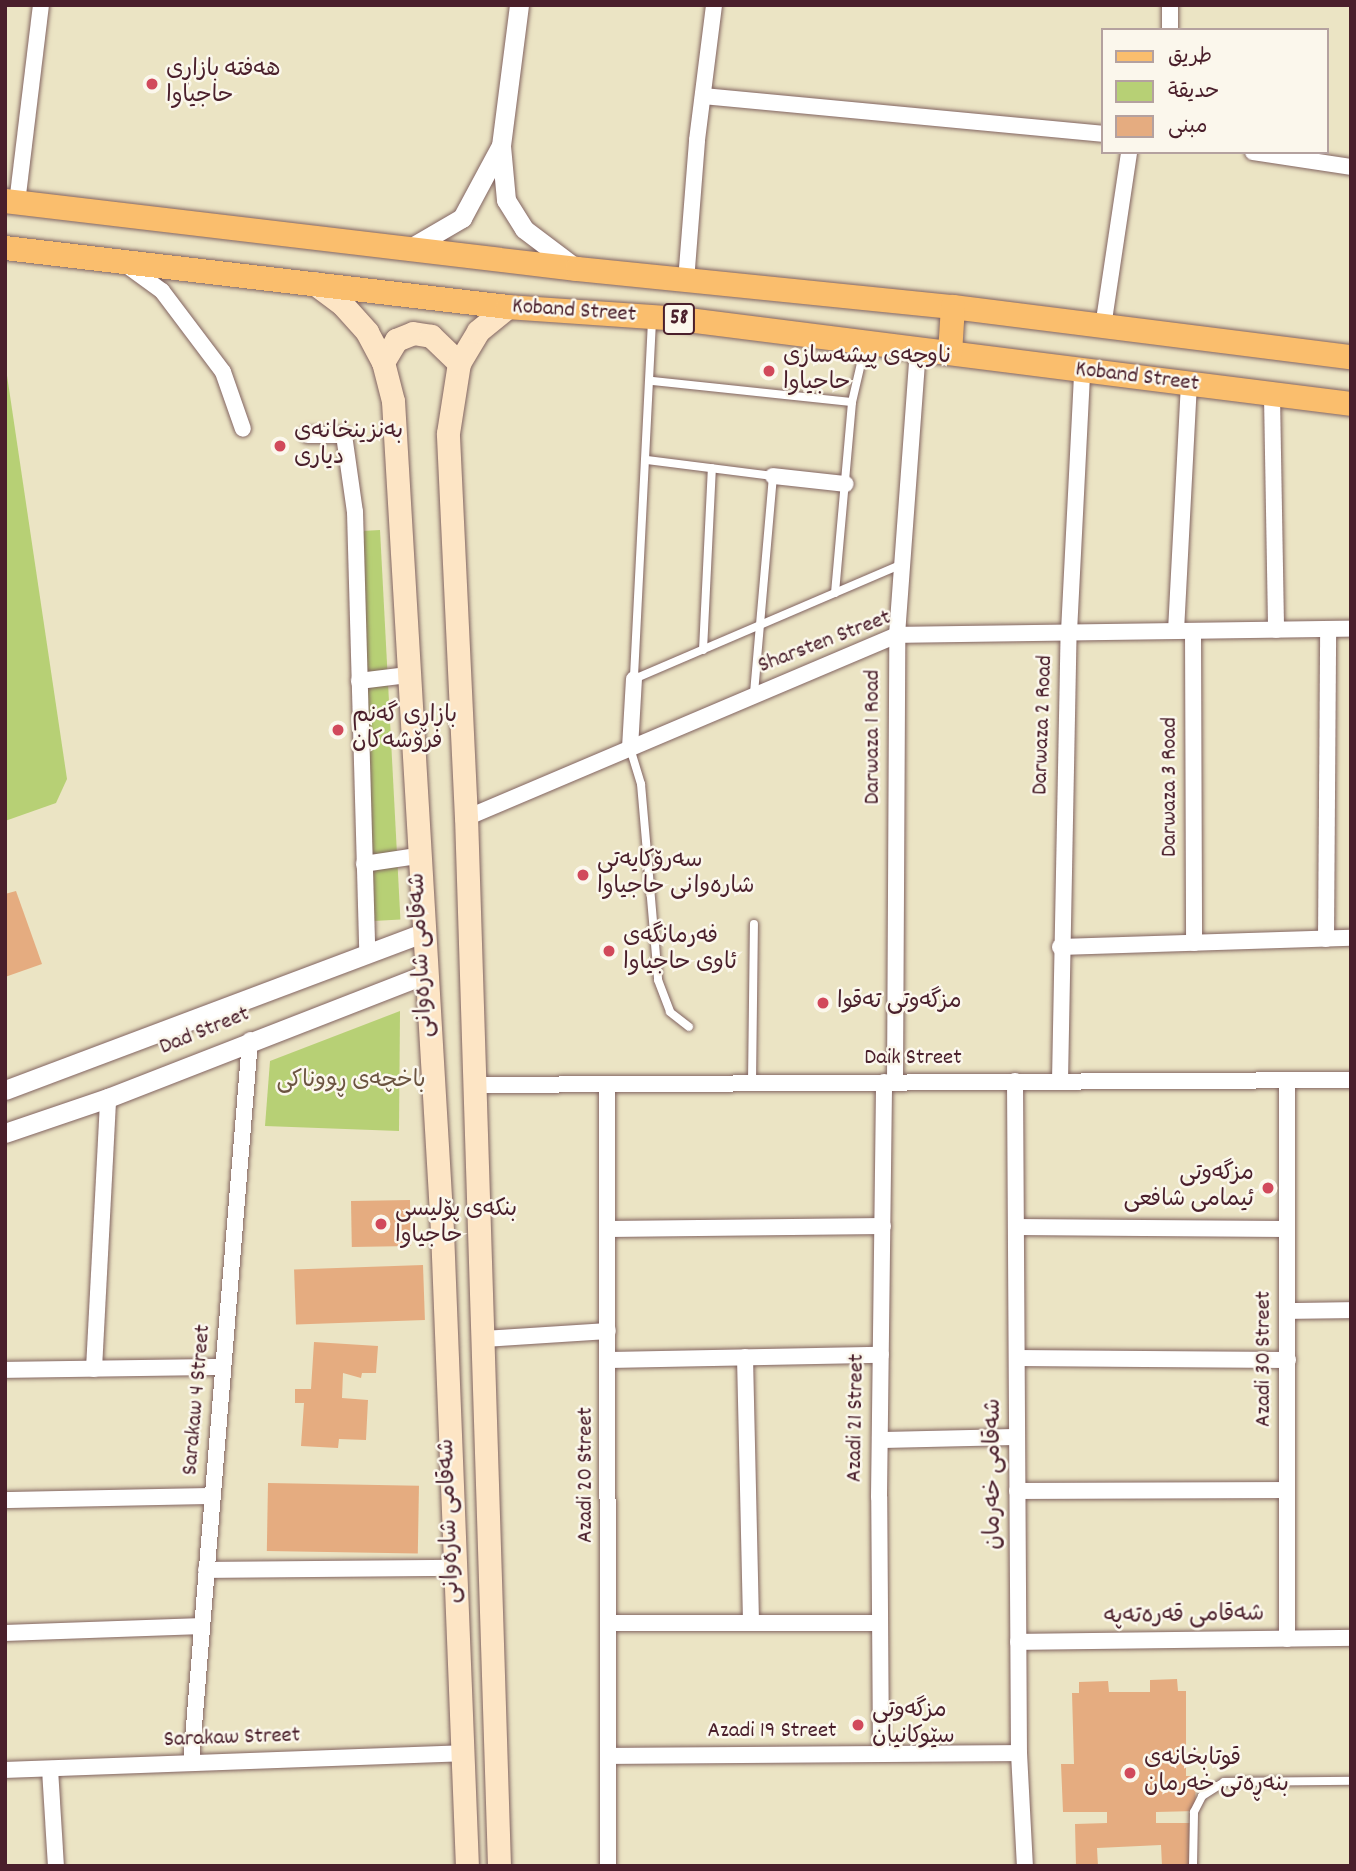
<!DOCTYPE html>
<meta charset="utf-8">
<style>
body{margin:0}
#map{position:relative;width:1356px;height:1871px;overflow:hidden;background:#ebe4c4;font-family:Dekko,"Playpen Sans Arabic",sans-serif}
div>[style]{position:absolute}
.green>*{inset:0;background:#b7d075;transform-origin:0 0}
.building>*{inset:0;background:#e5ac80;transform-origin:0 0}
.roads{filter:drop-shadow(0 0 2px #826461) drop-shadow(0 0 2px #826461)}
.service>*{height:8px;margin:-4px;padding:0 4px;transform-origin:4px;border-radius:4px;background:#fff}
.minor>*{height:16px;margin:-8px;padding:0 8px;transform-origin:8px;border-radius:8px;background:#fff}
.tertiary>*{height:19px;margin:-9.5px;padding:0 9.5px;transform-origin:9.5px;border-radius:9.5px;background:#fff}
.secondary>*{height:23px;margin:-11.5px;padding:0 11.5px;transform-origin:11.5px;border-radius:11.5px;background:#fde5c5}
.primary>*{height:24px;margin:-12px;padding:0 12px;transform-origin:12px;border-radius:12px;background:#fabe6d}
.dots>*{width:19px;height:19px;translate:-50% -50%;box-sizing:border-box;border:4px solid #fbf7ec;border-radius:50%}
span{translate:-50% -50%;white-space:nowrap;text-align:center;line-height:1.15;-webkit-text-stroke:5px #fbf7ec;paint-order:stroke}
.shield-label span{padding:2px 5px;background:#fbf7ec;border:2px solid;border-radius:5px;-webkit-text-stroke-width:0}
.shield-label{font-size:21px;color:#4a1f2b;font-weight:700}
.poi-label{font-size:23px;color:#4a1f2b}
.left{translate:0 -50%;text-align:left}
.right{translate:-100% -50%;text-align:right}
.street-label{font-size:23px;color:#4a1f2b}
.park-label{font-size:23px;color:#6b5441}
.frame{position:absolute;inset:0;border:7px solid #4a1f2b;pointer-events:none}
.legend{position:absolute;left:1101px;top:28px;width:228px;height:126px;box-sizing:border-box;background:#fbf7ec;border:2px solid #b4a19f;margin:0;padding:9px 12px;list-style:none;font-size:21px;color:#4a1f2b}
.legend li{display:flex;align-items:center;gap:14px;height:35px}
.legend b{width:35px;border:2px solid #b4a19f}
</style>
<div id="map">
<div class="green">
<div style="clip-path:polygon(5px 362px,67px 779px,56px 803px,5px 821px)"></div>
<div style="left:380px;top:530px;width:390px;height:27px;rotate:87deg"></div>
<div style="clip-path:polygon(400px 1011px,399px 1131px,265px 1126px,270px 1061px)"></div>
</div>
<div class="building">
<div style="clip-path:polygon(16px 891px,42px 964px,5px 977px,5px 894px)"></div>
<div style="left:410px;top:1200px;width:46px;height:59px;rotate:89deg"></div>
<div style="left:423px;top:1265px;width:55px;height:129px;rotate:88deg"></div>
<div style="clip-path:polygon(314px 1342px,378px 1346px,376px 1373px,362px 1373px,361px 1378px,343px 1373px,342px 1398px,368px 1400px,366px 1440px,339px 1439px,338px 1448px,301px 1446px,304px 1403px,295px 1403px,295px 1389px,311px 1389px)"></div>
<div style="left:268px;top:1483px;width:151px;height:68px;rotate:1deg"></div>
<div style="clip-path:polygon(1177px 1679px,1178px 1691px,1186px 1691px,1186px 1776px,1195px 1776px,1196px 1811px,1156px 1812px,1156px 1823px,1190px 1823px,1191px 1866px,1162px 1866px,1161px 1845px,1097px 1848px,1098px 1866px,1076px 1866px,1075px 1824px,1107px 1823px,1107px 1812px,1063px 1812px,1061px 1764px,1074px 1764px,1072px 1693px,1079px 1693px,1079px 1682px,1108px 1681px,1109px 1692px,1150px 1692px,1150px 1680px)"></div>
</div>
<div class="roads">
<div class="service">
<div style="left:652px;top:321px;width:358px;rotate:92.9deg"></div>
<div style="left:634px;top:679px;width:292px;rotate:-23.2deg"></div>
<div style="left:652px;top:381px;width:201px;rotate:6deg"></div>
<div style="left:647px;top:460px;width:127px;rotate:7.2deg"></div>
<div style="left:773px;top:476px;width:220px;rotate:95deg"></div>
<div style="left:835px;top:593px;width:192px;rotate:-84.9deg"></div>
<div style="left:852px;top:402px;width:57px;rotate:-76.9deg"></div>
<div style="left:703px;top:650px;width:182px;rotate:-87.2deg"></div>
<div style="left:630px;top:748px;width:38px;rotate:73deg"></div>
<div style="left:641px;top:784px;width:197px;rotate:85deg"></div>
<div style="left:658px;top:980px;width:34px;rotate:69deg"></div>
<div style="left:670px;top:1012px;width:24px;rotate:38deg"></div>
<div style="left:752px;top:1083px;width:159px;rotate:-89.3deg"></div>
<div style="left:1193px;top:1866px;width:54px;rotate:-88.9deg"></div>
<div style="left:1194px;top:1812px;width:18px;rotate:-63deg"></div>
<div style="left:1202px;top:1796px;width:26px;rotate:-32deg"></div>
<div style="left:1224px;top:1782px;width:127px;rotate:-0.5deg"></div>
</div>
<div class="minor">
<div style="left:1170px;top:5px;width:25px;rotate:90deg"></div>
<div style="left:703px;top:96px;width:401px;rotate:5.4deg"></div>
<div style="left:1253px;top:152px;width:99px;rotate:8.7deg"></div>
<div style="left:17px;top:203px;width:199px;rotate:-83.1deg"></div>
<div style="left:125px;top:264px;width:46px;rotate:36.1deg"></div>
<div style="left:162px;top:291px;width:101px;rotate:53deg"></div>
<div style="left:223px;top:372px;width:60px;rotate:70.7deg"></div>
<div style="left:686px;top:281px;width:141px;rotate:-85.5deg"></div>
<div style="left:697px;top:140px;width:136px;rotate:-82.8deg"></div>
<div style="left:1103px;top:327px;width:177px;rotate:-81.5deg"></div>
<div style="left:1272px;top:396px;width:234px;rotate:89deg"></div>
<div style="left:308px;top:435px;width:36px"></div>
<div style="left:344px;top:435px;width:78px;rotate:81.9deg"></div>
<div style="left:355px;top:512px;width:443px;rotate:88.4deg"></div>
<div style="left:773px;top:476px;width:73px;rotate:6.3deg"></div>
<div style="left:1176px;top:631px;width:246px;rotate:-87deg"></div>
<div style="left:1193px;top:631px;width:312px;rotate:89.8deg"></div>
<div style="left:359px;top:681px;width:49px;rotate:-7deg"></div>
<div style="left:630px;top:748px;width:69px;rotate:-86.7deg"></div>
<div style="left:466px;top:818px;width:468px;rotate:-23deg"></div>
<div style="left:897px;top:635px;width:454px;rotate:-0.8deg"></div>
<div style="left:364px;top:864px;width:54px;rotate:-8.6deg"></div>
<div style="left:1326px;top:939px;width:310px;rotate:-89.6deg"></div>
<div style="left:1060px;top:947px;width:291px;rotate:-1.8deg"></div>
<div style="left:1287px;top:1080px;width:559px;rotate:90deg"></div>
<div style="left:1015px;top:1081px;width:672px;rotate:89.66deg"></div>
<div style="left:1019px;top:1753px;width:113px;rotate:87deg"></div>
<div style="left:1060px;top:1081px;width:449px;rotate:-88.9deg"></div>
<div style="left:1069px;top:632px;width:261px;rotate:-87.1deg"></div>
<div style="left:895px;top:1082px;width:447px;rotate:-89.7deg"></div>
<div style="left:897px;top:635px;width:285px;rotate:-85.8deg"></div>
<div style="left:607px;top:1084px;width:782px;rotate:89.93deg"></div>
<div style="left:475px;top:1085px;width:876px;rotate:-0.33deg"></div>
<div style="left:1016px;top:1227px;width:271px;rotate:0.4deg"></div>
<div style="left:608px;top:1229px;width:275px;rotate:-0.6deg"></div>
<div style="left:1288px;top:1311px;width:63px;rotate:-0.9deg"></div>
<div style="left:484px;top:1339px;width:124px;rotate:-3.7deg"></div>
<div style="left:745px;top:1357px;width:263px;rotate:88.7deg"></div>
<div style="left:1017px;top:1358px;width:271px;rotate:0.4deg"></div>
<div style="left:609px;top:1360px;width:272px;rotate:-1.1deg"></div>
<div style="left:94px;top:1369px;width:271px;rotate:-87deg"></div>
<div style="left:5px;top:1370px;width:218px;rotate:-0.8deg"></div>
<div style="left:880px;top:1440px;width:137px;rotate:-1.3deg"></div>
<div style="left:1017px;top:1491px;width:270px;rotate:-0.2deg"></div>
<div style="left:5px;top:1500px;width:208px;rotate:-1.1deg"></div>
<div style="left:206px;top:1570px;width:246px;rotate:-0.5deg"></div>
<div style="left:609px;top:1623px;width:271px"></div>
<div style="left:5px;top:1633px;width:197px;rotate:-2deg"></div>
<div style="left:1018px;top:1642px;width:333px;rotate:-0.7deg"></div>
<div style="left:881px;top:1754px;width:257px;rotate:-90.4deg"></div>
<div style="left:879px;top:1497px;width:415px;rotate:-89.3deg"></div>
<div style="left:609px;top:1756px;width:410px;rotate:-0.4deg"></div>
<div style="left:191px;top:1763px;width:725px;rotate:-85.33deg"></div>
<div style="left:50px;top:1769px;width:97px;rotate:86.5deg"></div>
<div style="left:5px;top:1770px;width:456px;rotate:-2.1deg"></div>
</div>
<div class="tertiary">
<div style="left:519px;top:5px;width:142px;rotate:97.3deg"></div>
<div style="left:501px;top:146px;width:54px;rotate:84.7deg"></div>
<div style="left:506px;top:200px;width:34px;rotate:58deg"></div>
<div style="left:524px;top:229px;width:66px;rotate:37deg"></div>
<div style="left:407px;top:250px;width:64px;rotate:-30.2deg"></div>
<div style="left:462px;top:218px;width:81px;rotate:-61.8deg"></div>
<div style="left:5px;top:1090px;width:444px;rotate:-20.6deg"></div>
<div style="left:5px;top:1133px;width:109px;rotate:-18.8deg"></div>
<div style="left:108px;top:1098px;width:338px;rotate:-21.3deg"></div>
</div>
<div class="secondary">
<div style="left:314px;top:283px;width:36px;rotate:37deg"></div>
<div style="left:343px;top:305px;width:36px;rotate:48deg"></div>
<div style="left:367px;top:332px;width:34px;rotate:62deg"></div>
<div style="left:383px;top:362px;width:40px;rotate:75.6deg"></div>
<div style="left:393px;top:401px;width:831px;rotate:86.62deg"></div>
<div style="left:442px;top:1231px;width:635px;rotate:87.75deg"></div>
<div style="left:383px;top:362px;width:26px;rotate:-59deg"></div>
<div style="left:396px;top:340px;width:18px;rotate:-22deg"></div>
<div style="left:413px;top:333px;width:18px;rotate:9deg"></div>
<div style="left:431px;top:336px;width:39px;rotate:44deg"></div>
<div style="left:499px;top:1866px;width:1049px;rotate:-91.8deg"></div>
<div style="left:466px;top:818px;width:385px;rotate:-92.7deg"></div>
<div style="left:448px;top:433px;width:71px;rotate:-81.1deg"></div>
<div style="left:459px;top:363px;width:37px;rotate:-59deg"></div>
<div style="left:478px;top:331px;width:38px;rotate:-39deg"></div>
</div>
<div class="primary">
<div style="left:5px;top:201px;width:576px;rotate:6.78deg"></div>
<div style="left:577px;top:269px;width:378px;rotate:5.8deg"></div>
<div style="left:953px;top:307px;width:401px;rotate:7.2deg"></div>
<div style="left:5px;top:248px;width:506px;rotate:6.69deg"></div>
<div style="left:508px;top:307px;width:172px;rotate:4deg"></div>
<div style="left:680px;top:319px;width:676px;rotate:7.22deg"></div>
<div style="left:950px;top:353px;width:46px;rotate:-86.3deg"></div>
</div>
</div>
<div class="dots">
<div style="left:152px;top:84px;background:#d1495b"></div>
<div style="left:769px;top:371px;background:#d1495b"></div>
<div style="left:280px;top:446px;background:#d1495b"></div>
<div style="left:338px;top:730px;background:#d1495b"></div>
<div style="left:583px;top:875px;background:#d1495b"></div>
<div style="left:609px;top:951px;background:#d1495b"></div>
<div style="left:823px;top:1003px;background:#d1495b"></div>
<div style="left:1268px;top:1188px;background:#d1495b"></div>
<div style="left:381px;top:1224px;background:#d1495b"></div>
<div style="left:858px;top:1725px;background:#d1495b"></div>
<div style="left:1130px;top:1773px;background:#d1495b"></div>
</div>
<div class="shield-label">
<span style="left:679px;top:319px">58</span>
</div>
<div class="poi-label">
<span class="left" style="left:166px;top:84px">هەفتە بازاڕی<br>حاجیاوا</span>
<span class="left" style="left:783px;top:371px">ناوچەی پیشەسازی<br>حاجیاوا</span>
<span class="left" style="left:294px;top:446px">بەنزینخانەی<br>دیاری</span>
<span class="left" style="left:352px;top:730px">بازاڕی گەنم<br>فرۆشەکان</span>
<span class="left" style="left:597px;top:875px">سەرۆکایەتی<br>شارەوانی حاجیاوا</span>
<span class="left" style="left:623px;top:951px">فەرمانگەی<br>ئاوی حاجیاوا</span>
<span class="left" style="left:837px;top:1003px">مزگەوتی تەقوا</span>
<span class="right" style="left:1254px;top:1188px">مزگەوتی<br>ئیمامی شافعی</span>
<span class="left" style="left:395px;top:1224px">بنکەی پۆلیسی<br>حاجیاوا</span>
<span class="left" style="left:872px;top:1725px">مزگەوتی<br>سێوکانیان</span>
<span class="left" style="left:1144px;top:1773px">قوتابخانەی<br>بنەڕەتی خەرمان</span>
</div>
<div class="street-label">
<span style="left:574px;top:312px;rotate:4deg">Koband Street</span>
<span style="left:1137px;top:378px;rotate:7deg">Koband Street</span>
<span style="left:825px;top:643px;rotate:-21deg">Sharsten Street</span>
<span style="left:1044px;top:725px;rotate:-88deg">Darwaza 2 Road</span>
<span style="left:874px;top:737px;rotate:-90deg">Darwaza 1 Road</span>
<span style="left:1171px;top:787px;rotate:-90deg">Darwaza 3 Road</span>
<span style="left:423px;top:955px;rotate:-93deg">شەقامی شارەوانی</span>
<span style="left:205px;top:1032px;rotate:-22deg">Dad Street</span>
<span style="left:913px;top:1059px">Daik Street</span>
<span style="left:1265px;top:1359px;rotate:-90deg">Azadi 30 Street</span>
<span style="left:198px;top:1400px;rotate:-85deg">Sarakaw 4 Street</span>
<span style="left:857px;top:1418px;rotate:-89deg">Azadi 21 Street</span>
<span style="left:995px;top:1474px;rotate:-90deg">شەقامی خەرمان</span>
<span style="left:587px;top:1475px;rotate:-90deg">Azadi 20 Street</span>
<span style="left:451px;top:1521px;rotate:-92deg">شەقامی شارەوانی</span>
<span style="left:1184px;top:1617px;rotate:-1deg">شەقامی قەرەتەپە</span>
<span style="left:772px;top:1732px">Azadi 19 Street</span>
<span style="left:232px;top:1739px;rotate:-2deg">Sarakaw Street</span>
</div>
<div class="park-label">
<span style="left:351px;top:1082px">باخچەی ڕووناکی</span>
</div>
<div class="frame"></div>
<ul class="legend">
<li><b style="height:9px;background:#fabe6d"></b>طريق</li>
<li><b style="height:19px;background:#b7d075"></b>حديقة</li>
<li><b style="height:19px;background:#e5ac80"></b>مبنى</li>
</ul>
</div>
